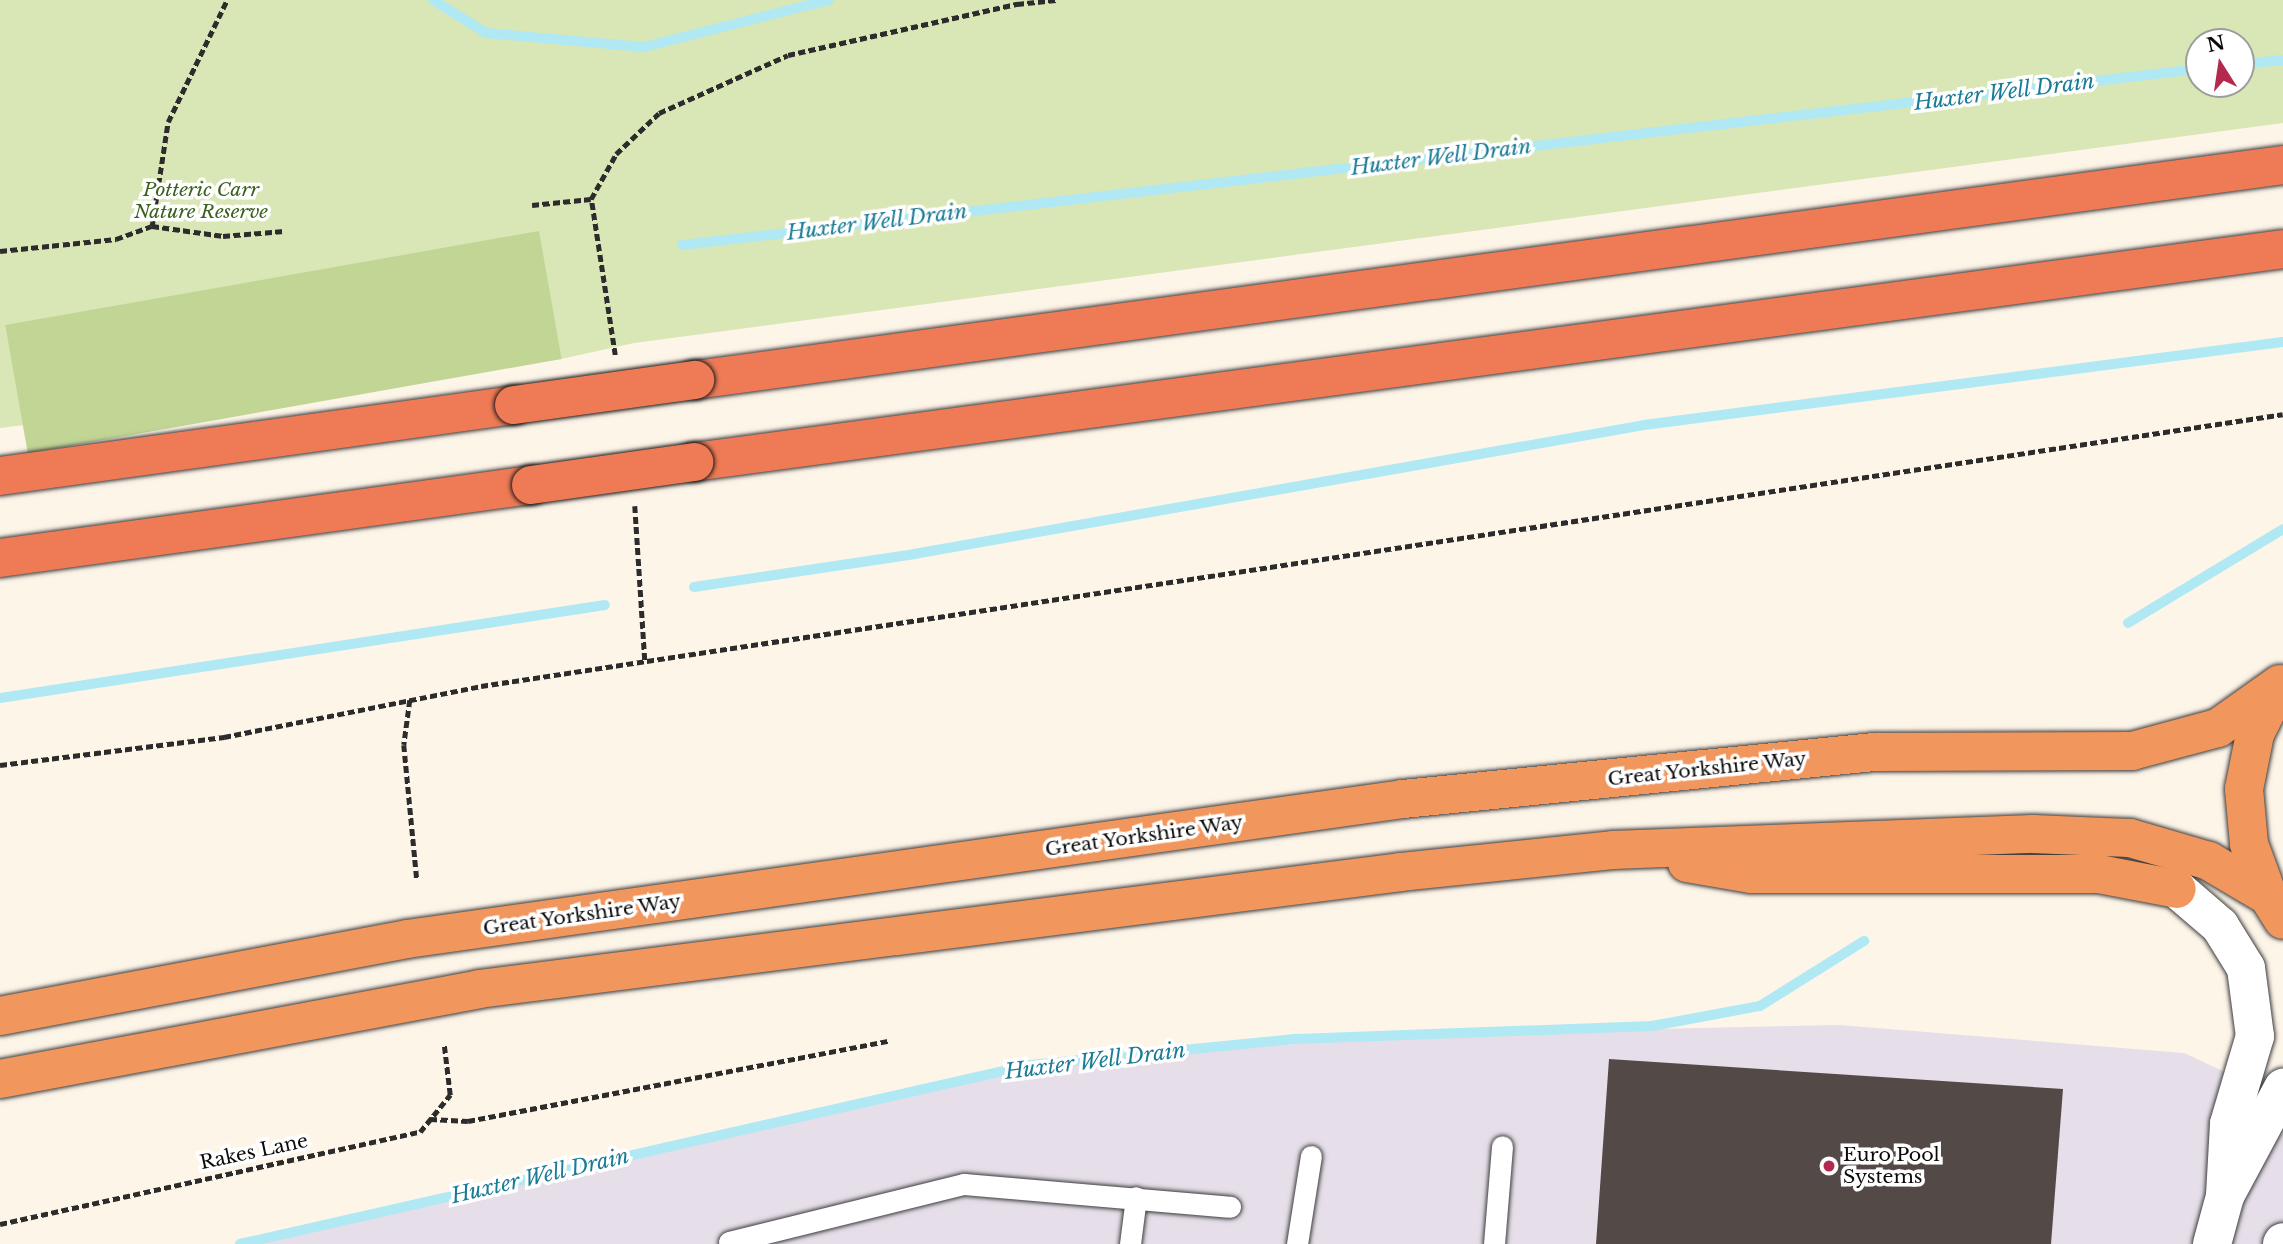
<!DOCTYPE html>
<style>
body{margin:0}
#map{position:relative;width:2283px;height:1244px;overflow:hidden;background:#fef5e9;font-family:"Libre Baskerville",serif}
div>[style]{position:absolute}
.industrial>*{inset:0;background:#e6dee9}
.green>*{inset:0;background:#d9e6b5}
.forest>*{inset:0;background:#c1d695;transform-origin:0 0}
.stream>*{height:10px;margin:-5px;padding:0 5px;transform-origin:5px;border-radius:5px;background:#b0e9f3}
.building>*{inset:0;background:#534947}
.path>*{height:4.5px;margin-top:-2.25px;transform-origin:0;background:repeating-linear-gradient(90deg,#2c2c2c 0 7px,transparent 0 10.5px)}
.roads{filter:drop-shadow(0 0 2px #3d3d3d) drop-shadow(0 0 2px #3d3d3d)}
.service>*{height:21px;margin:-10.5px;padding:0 10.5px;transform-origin:10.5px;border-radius:10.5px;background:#fff}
.minor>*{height:38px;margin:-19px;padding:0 19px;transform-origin:19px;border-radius:19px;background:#fff}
.trunk>*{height:38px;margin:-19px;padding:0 19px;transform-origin:19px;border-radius:19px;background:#f1965c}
.motorway>*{height:38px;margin:-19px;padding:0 19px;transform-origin:19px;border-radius:19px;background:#ef7a56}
.bridges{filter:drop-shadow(0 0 2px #1b1b1b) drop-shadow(0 0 2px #1b1b1b)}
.motorway-bridge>*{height:38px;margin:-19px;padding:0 19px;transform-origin:19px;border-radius:19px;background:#ef7a56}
.dots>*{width:19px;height:19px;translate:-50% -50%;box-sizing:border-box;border:4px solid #fff;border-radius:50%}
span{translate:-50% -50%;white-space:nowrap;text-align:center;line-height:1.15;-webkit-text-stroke:7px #fff;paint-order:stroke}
.park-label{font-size:19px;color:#3a5f1e;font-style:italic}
.street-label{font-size:19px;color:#0a0a0a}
.poi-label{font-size:19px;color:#0a0a0a}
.left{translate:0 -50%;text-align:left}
.water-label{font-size:21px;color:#1a7b96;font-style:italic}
.north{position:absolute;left:2185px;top:28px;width:70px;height:70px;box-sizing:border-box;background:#fff;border:2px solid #9d9d9d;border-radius:50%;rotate:348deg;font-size:19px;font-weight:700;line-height:28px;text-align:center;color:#0a0a0a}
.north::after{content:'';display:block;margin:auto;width:24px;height:32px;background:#b4294e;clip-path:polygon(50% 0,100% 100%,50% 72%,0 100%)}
</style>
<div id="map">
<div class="industrial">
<div style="clip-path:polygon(1839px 1025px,2184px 1053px,2283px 1099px,2283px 1244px,241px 1244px,1030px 1065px,1422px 1034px)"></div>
</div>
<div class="green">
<div style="clip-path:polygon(evenodd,0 0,2283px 0,2283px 123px,634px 343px,561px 359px,0 428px,0 0,2199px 42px,2241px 42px,2241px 84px,2199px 84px,2199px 42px)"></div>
</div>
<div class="forest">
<div style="left:539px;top:231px;width:130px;height:542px;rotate:80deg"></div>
</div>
<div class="stream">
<div style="left:433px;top:0;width:62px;rotate:31.9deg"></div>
<div style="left:486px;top:33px;width:159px;rotate:5.1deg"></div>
<div style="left:644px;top:47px;width:191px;rotate:-14.3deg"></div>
<div style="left:2241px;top:64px;width:42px;rotate:-5.4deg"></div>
<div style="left:682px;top:245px;width:1527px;rotate:-6.62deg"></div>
<div style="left:694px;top:587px;width:222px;rotate:-8.5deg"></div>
<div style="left:914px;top:554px;width:741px;rotate:-10.02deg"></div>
<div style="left:1644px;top:425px;width:644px;rotate:-7.4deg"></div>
<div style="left:2128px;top:623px;width:181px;rotate:-31.2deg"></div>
<div style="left:0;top:698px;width:612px;rotate:-8.74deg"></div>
<div style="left:240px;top:1244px;width:810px;rotate:-12.77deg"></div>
<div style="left:1030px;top:1065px;width:268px;rotate:-5.6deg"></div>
<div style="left:1297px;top:1039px;width:355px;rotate:-2.1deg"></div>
<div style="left:1652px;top:1026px;width:110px;rotate:-10.5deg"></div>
<div style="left:1760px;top:1006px;width:123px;rotate:-32deg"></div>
</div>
<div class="building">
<div style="clip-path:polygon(1609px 1059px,2063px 1089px,2051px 1244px,1596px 1244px)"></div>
</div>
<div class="path">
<div style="left:532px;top:205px;width:59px;rotate:-5.8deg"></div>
<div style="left:152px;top:226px;width:72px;rotate:8deg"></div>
<div style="left:223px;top:236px;width:61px;rotate:-4.7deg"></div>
<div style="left:0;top:251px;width:117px;rotate:-5.9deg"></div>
<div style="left:116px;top:239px;width:38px;rotate:-20deg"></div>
<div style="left:152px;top:226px;width:105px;rotate:-81.3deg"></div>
<div style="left:168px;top:122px;width:136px;rotate:-64.2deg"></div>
<div style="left:615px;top:355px;width:158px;rotate:-98.7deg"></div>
<div style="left:591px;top:199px;width:51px;rotate:-60.9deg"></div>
<div style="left:616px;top:154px;width:59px;rotate:-43.6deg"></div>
<div style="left:659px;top:113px;width:141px;rotate:-24.2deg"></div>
<div style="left:788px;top:55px;width:235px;rotate:-12.6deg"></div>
<div style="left:1017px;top:4px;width:39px;rotate:-6deg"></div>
<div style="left:635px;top:506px;width:156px;rotate:86.3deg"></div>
<div style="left:410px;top:700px;width:45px;rotate:97.6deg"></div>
<div style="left:404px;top:745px;width:135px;rotate:84.5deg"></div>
<div style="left:0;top:765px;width:226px;rotate:-7.1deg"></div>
<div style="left:224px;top:737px;width:262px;rotate:-11.2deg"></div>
<div style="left:481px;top:686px;width:1822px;rotate:-8.58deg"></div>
<div style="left:430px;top:1119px;width:38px;rotate:3deg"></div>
<div style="left:468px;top:1121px;width:429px;rotate:-10.8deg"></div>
<div style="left:0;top:1224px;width:430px;rotate:-12.4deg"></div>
<div style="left:420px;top:1132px;width:48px;rotate:-51deg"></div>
<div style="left:450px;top:1095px;width:50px;rotate:-96.8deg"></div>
</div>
<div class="roads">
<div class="service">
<div style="left:729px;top:1242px;width:242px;rotate:-13.9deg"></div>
<div style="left:964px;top:1184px;width:267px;rotate:4.9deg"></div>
<div style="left:1130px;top:1244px;width:47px;rotate:-82.7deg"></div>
<div style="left:1297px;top:1244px;width:89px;rotate:-81deg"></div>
<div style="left:1494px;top:1244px;width:98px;rotate:-85.3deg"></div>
</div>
<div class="minor">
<div style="left:2177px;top:889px;width:57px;rotate:40.7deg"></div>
<div style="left:2220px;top:926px;width:49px;rotate:58.2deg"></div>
<div style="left:2246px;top:968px;width:69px;rotate:82.5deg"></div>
<div style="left:2255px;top:1036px;width:92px;rotate:106.5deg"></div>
<div style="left:2229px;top:1124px;width:72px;rotate:93.2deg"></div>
<div style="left:2212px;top:1244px;width:50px;rotate:-74.8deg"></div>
<div style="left:2225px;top:1196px;width:123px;rotate:-61.8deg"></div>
<div style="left:2282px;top:1244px;width:2px;rotate:-63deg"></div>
</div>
<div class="trunk">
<div style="left:2278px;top:688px;width:51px;rotate:116.6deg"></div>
<div style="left:2255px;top:734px;width:56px;rotate:101.3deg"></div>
<div style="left:2244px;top:789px;width:55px;rotate:84.8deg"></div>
<div style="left:2249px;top:844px;width:55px;rotate:69.9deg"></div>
<div style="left:2268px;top:896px;width:28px;rotate:58deg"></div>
<div style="left:1687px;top:863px;width:65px;rotate:9.8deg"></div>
<div style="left:1751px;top:874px;width:348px"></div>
<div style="left:2099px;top:874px;width:79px;rotate:10.9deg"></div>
<div style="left:0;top:1016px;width:414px;rotate:-10.7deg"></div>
<div style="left:407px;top:939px;width:1006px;rotate:-8deg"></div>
<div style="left:1403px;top:799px;width:475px;rotate:-5.7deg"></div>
<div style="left:1876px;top:752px;width:256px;rotate:-0.2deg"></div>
<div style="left:2132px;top:751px;width:89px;rotate:-15deg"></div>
<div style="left:2218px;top:728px;width:76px;rotate:-35.4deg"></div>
<div style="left:0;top:1079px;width:487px;rotate:-10.6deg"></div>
<div style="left:479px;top:989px;width:929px;rotate:-7.23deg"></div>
<div style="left:1401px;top:872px;width:213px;rotate:-5.9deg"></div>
<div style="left:1613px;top:850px;width:420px;rotate:-2.2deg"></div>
<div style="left:2033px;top:834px;width:97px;rotate:2.4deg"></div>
<div style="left:2130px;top:838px;width:82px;rotate:16.2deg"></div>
<div style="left:2209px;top:861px;width:69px;rotate:30.7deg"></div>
</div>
<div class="motorway">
<div style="left:695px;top:380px;width:1602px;rotate:-7.71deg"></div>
<div style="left:694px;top:462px;width:1603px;rotate:-7.63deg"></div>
<div style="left:0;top:476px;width:519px;rotate:-7.86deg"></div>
<div style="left:0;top:558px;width:536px;rotate:-7.83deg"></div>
</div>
</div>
<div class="bridges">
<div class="motorway-bridge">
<div style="left:514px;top:405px;width:183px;rotate:-7.9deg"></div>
<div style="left:531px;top:485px;width:165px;rotate:-8deg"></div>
</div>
</div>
<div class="dots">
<div style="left:1829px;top:1166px;background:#b4294e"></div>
</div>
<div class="park-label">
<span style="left:201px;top:201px">Potteric Carr<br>Nature Reserve</span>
</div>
<div class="street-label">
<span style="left:1707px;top:769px;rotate:-6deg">Great Yorkshire Way</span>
<span style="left:1144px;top:836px;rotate:-8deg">Great Yorkshire Way</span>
<span style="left:582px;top:915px;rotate:-8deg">Great Yorkshire Way</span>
<span style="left:254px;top:1152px;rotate:-12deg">Rakes Lane</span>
</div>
<div class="poi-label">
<span class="left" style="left:1843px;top:1166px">Euro Pool<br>Systems</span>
</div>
<div class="water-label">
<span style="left:2004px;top:92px;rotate:-7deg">Huxter Well Drain</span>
<span style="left:1441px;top:157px;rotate:-7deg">Huxter Well Drain</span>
<span style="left:877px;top:222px;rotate:-7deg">Huxter Well Drain</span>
<span style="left:1095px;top:1061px;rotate:-7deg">Huxter Well Drain</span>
<span style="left:540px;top:1176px;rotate:-13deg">Huxter Well Drain</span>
</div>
<div class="north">N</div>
</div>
